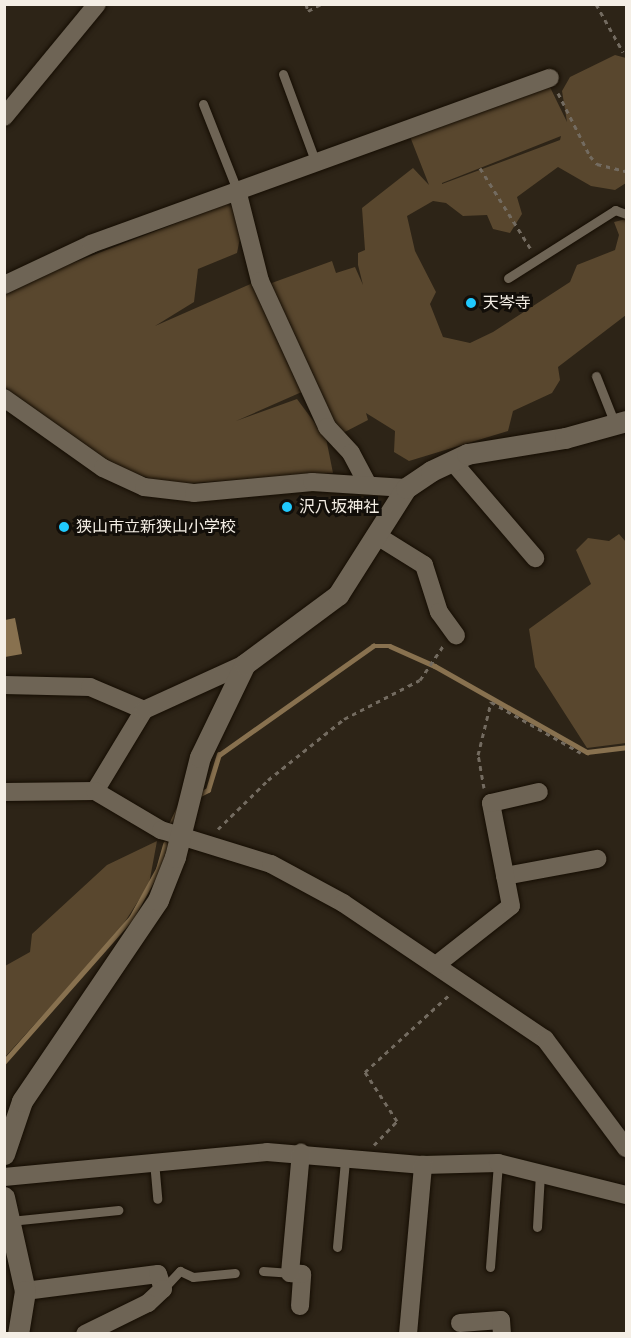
<!DOCTYPE html>
<meta charset="utf-8">
<style>
body{margin:0}
#map{position:relative;width:631px;height:1338px;overflow:hidden;background:#2d2417;font-family:"Source Sans 3","Noto Sans JP",sans-serif}
div>[style]{position:absolute}
.green>*{inset:0;background:#59472e}
.water>*{inset:0;background:#88714f}
.stream>*{height:4.5px;margin:-2.25px;padding:0 2.25px;transform-origin:2.25px;border-radius:2.25px;background:#88714f}
.path>*{height:3px;margin-top:-1.5px;transform-origin:0;background:repeating-linear-gradient(90deg,#736b60 0 4.5px,transparent 0 9px)}
.roads{filter:drop-shadow(0 0 2px #150d03) drop-shadow(0 0 2px #150d03)}
.service>*{height:9px;margin:-4.5px;padding:0 4.5px;transform-origin:4.5px;border-radius:4.5px;background:#6e6455}
.minor>*{height:18px;margin:-9px;padding:0 9px;transform-origin:9px;border-radius:9px;background:#6e6455}
.tertiary>*{height:21px;margin:-10.5px;padding:0 10.5px;transform-origin:10.5px;border-radius:10.5px;background:#6e6455}
.dots>*{width:16px;height:16px;translate:-50% -50%;box-sizing:border-box;border:3px solid #120e09;border-radius:50%}
span{translate:-50% -50%;white-space:nowrap;text-align:center;line-height:1.15;-webkit-text-stroke:6px #120e09;paint-order:stroke}
.poi-label{font-size:16px;color:#f4eee5}
.left{translate:0 -50%;text-align:left}
.frame{position:absolute;inset:0;border:6px solid #f4eee5;pointer-events:none}
</style>
<div id="map">
<div class="green">
<div style="clip-path:polygon(evenodd,615px 55px,626px 58px,626px 183px,615px 190px,591px 186px,558px 167px,517px 197px,522px 214px,510px 233px,493px 229px,487px 215px,463px 216px,446px 203px,433px 201px,407px 216px,415px 251px,436px 292px,430px 304px,443px 337px,470px 343px,493px 332px,570px 282px,577px 265px,615px 250px,619px 235px,614px 222px,626px 219px,626px 315px,558px 367px,560px 380px,552px 393px,513px 411px,508px 431px,409px 461px,394px 452px,395px 431px,366px 413px,368px 420px,339px 435px,269px 284px,332px 261px,336px 273px,355px 267px,363px 285px,358px 265px,358px 253px,365px 250px,362px 208px,413px 168px,429px 185px,409px 134px,548px 83px,567px 122px,562px 91px,570px 77px,615px 55px,561px 136px,560px 140px,442px 184px,442px 183px,561px 136px)"></div>
<div style="clip-path:polygon(231px 202px,240px 238px,237px 253px,198px 269px,194px 302px,155px 326px,255px 282px,304px 391px,236px 421px,297px 399px,326px 438px,333px 473px,167px 485px,113px 465px,5px 388px,5px 289px)"></div>
<div style="clip-path:polygon(619px 534px,626px 542px,626px 743px,587px 748px,535px 667px,529px 629px,591px 584px,576px 550px,588px 538px,609px 541px)"></div>
<div style="clip-path:polygon(157px 841px,149px 884px,119px 931px,5px 1057px,5px 966px,30px 952px,32px 934px,107px 865px)"></div>
</div>
<div class="water">
<div style="clip-path:polygon(15px 618px,22px 654px,5px 657px,5px 620px)"></div>
</div>
<div class="stream">
<div style="left:200px;top:794px;width:9px;rotate:-27deg"></div>
<div style="left:208px;top:790px;width:37px;rotate:-73deg"></div>
<div style="left:219px;top:755px;width:189px;rotate:-35.3deg"></div>
<div style="left:373px;top:646px;width:17px"></div>
<div style="left:390px;top:646px;width:49px;rotate:24deg"></div>
<div style="left:435px;top:666px;width:175px;rotate:29.5deg"></div>
<div style="left:587px;top:752px;width:39px;rotate:-7deg"></div>
<div style="left:169px;top:829px;width:29px;rotate:-65deg"></div>
<div style="left:4px;top:1062px;width:192px;rotate:-48.6deg"></div>
<div style="left:131px;top:918px;width:56px;rotate:-61.1deg"></div>
<div style="left:158px;top:869px;width:26px;rotate:-74deg"></div>
</div>
<div class="path">
<div style="left:306px;top:4px;width:7px;rotate:74deg"></div>
<div style="left:308px;top:11px;width:15px;rotate:-28deg"></div>
<div style="left:596px;top:4px;width:55px;rotate:60.6deg"></div>
<div style="left:558px;top:93px;width:71px;rotate:63.1deg"></div>
<div style="left:590px;top:156px;width:11px;rotate:49deg"></div>
<div style="left:597px;top:164px;width:30px;rotate:14deg"></div>
<div style="left:480px;top:168px;width:98px;rotate:57.9deg"></div>
<div style="left:484px;top:788px;width:34px;rotate:-100deg"></div>
<div style="left:478px;top:755px;width:55px;rotate:-76.2deg"></div>
<div style="left:491px;top:702px;width:103px;rotate:29.5deg"></div>
<div style="left:218px;top:829px;width:70px;rotate:-44.4deg"></div>
<div style="left:268px;top:780px;width:97px;rotate:-38.8deg"></div>
<div style="left:344px;top:719px;width:85px;rotate:-27.2deg"></div>
<div style="left:420px;top:680px;width:41px;rotate:-55.9deg"></div>
<div style="left:374px;top:1145px;width:33px;rotate:-46deg"></div>
<div style="left:397px;top:1121px;width:59px;rotate:-123.1deg"></div>
<div style="left:365px;top:1072px;width:115px;rotate:-42.5deg"></div>
</div>
<div class="roads">
<div class="service">
<div style="left:283px;top:74px;width:95px;rotate:69.7deg"></div>
<div style="left:203px;top:104px;width:92px;rotate:68.4deg"></div>
<div style="left:508px;top:278px;width:127px;rotate:-32.4deg"></div>
<div style="left:615px;top:210px;width:12px;rotate:20deg"></div>
<div style="left:596px;top:376px;width:52px;rotate:68.4deg"></div>
<div style="left:154px;top:1161px;width:38px;rotate:85deg"></div>
<div style="left:10px;top:1221px;width:109px;rotate:-5.8deg"></div>
<div style="left:537px;top:1227px;width:54px;rotate:-86.8deg"></div>
<div style="left:337px;top:1247px;width:87px;rotate:-84.7deg"></div>
<div style="left:490px;top:1267px;width:104px;rotate:-85.6deg"></div>
<div style="left:263px;top:1271px;width:27px;rotate:4deg"></div>
<div style="left:163px;top:1289px;width:25px;rotate:-47deg"></div>
<div style="left:180px;top:1271px;width:14px;rotate:25deg"></div>
<div style="left:193px;top:1277px;width:42px;rotate:-5.4deg"></div>
</div>
<div class="minor">
<div style="left:4px;top:117px;width:146px;rotate:-50.5deg"></div>
<div style="left:237px;top:190px;width:94px;rotate:75.8deg"></div>
<div style="left:260px;top:281px;width:161px;rotate:65.3deg"></div>
<div style="left:327px;top:427px;width:35px;rotate:47deg"></div>
<div style="left:351px;top:453px;width:34px;rotate:62deg"></div>
<div style="left:4px;top:285px;width:96px;rotate:-25.2deg"></div>
<div style="left:91px;top:244px;width:488px;rotate:-19.9deg"></div>
<div style="left:4px;top:398px;width:121px;rotate:35.3deg"></div>
<div style="left:103px;top:468px;width:45px;rotate:24.9deg"></div>
<div style="left:144px;top:487px;width:50px;rotate:6.8deg"></div>
<div style="left:194px;top:493px;width:119px;rotate:-5.3deg"></div>
<div style="left:312px;top:482px;width:94px;rotate:3.7deg"></div>
<div style="left:452px;top:461px;width:128px;rotate:49.4deg"></div>
<div style="left:379px;top:537px;width:53px;rotate:31.9deg"></div>
<div style="left:424px;top:565px;width:49px;rotate:72.3deg"></div>
<div style="left:439px;top:612px;width:29px;rotate:54deg"></div>
<div style="left:4px;top:685px;width:86px;rotate:1.3deg"></div>
<div style="left:90px;top:687px;width:59px;rotate:23.1deg"></div>
<div style="left:95px;top:791px;width:95px;rotate:-58.8deg"></div>
<div style="left:144px;top:710px;width:111px;rotate:-24.5deg"></div>
<div style="left:4px;top:792px;width:91px;rotate:-0.6deg"></div>
<div style="left:95px;top:791px;width:77px;rotate:30.6deg"></div>
<div style="left:161px;top:830px;width:115px;rotate:17.2deg"></div>
<div style="left:271px;top:864px;width:82px;rotate:28.4deg"></div>
<div style="left:343px;top:903px;width:244px;rotate:34deg"></div>
<div style="left:545px;top:1039px;width:136px;rotate:53.4deg"></div>
<div style="left:505px;top:876px;width:94px;rotate:-10.5deg"></div>
<div style="left:436px;top:965px;width:95px;rotate:-38.2deg"></div>
<div style="left:511px;top:906px;width:105px;rotate:-101deg"></div>
<div style="left:491px;top:803px;width:49px;rotate:-12.9deg"></div>
<div style="left:4px;top:1177px;width:264px;rotate:-5.4deg"></div>
<div style="left:267px;top:1152px;width:157px;rotate:4.8deg"></div>
<div style="left:423px;top:1165px;width:75px;rotate:-1.5deg"></div>
<div style="left:498px;top:1163px;width:132px;rotate:14deg"></div>
<div style="left:25px;top:1291px;width:134px;rotate:-7.3deg"></div>
<div style="left:158px;top:1274px;width:16px;rotate:72deg"></div>
<div style="left:163px;top:1289px;width:21px;rotate:137deg"></div>
<div style="left:148px;top:1303px;width:70px;rotate:153.8deg"></div>
<div style="left:300px;top:1306px;width:32px;rotate:-86deg"></div>
<div style="left:302px;top:1274px;width:12px;rotate:-175deg"></div>
<div style="left:290px;top:1273px;width:121px;rotate:-84.8deg"></div>
<div style="left:460px;top:1323px;width:41px;rotate:-4.2deg"></div>
<div style="left:501px;top:1320px;width:14px;rotate:86deg"></div>
<div style="left:408px;top:1334px;width:170px;rotate:-84.9deg"></div>
</div>
<div class="tertiary">
<div style="left:4px;top:1154px;width:56px;rotate:-71.2deg"></div>
<div style="left:22px;top:1101px;width:243px;rotate:-55.9deg"></div>
<div style="left:158px;top:900px;width:46px;rotate:-68.4deg"></div>
<div style="left:175px;top:857px;width:103px;rotate:-76deg"></div>
<div style="left:200px;top:757px;width:103px;rotate:-64.2deg"></div>
<div style="left:245px;top:664px;width:116px;rotate:-36.6deg"></div>
<div style="left:338px;top:595px;width:127px;rotate:-57.6deg"></div>
<div style="left:406px;top:488px;width:30px;rotate:-34deg"></div>
<div style="left:431px;top:471px;width:40px;rotate:-25deg"></div>
<div style="left:467px;top:454px;width:99px;rotate:-9.3deg"></div>
<div style="left:565px;top:438px;width:63px;rotate:-15.6deg"></div>
<div style="left:4px;top:1197px;width:96px;rotate:77.4deg"></div>
<div style="left:25px;top:1291px;width:44px;rotate:99.2deg"></div>
</div>
</div>
<div class="dots">
<div style="left:471px;top:303px;background:#20c9fd"></div>
<div style="left:287px;top:507px;background:#20c9fd"></div>
<div style="left:64px;top:527px;background:#20c9fd"></div>
</div>
<div class="poi-label">
<span class="left" style="left:483px;top:303px">天岑寺</span>
<span class="left" style="left:299px;top:507px">沢八坂神社</span>
<span class="left" style="left:76px;top:527px">狭山市立新狭山小学校</span>
</div>
<div class="frame"></div>
</div>
